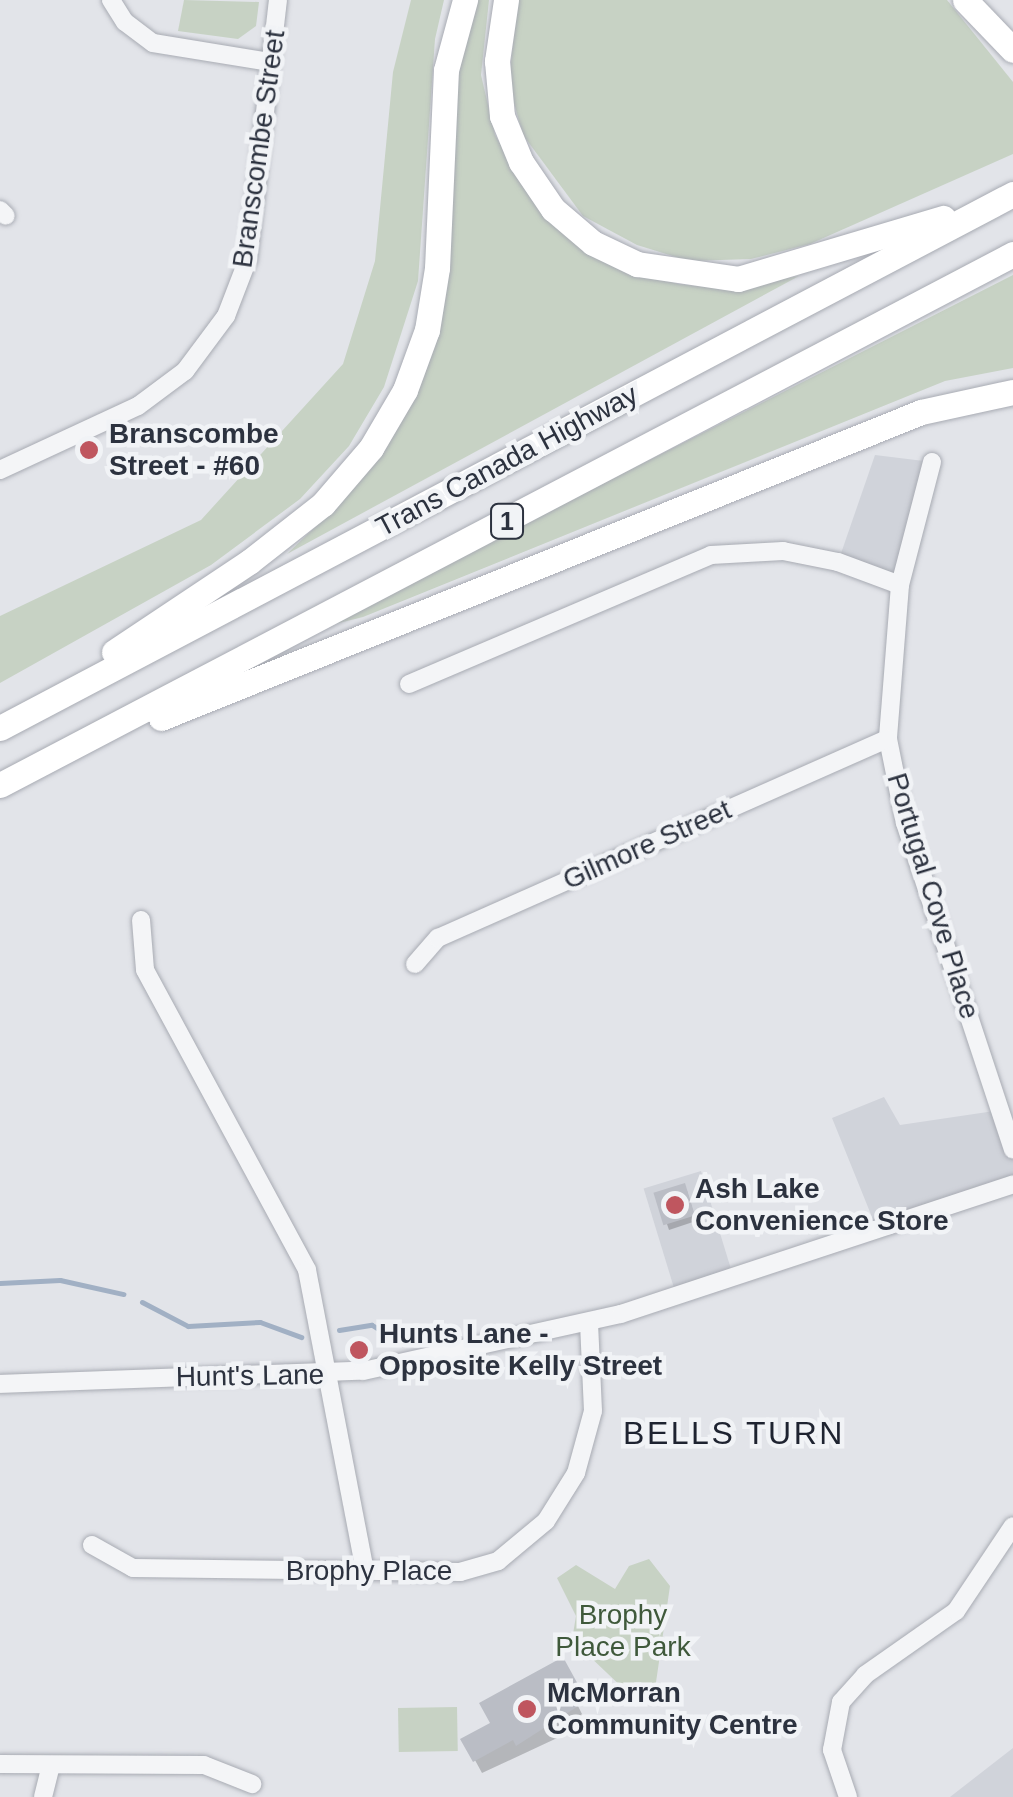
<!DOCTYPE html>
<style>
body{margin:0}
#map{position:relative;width:1013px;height:1797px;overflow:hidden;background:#e2e4e9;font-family:Arial,sans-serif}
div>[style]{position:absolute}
.built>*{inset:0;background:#d0d3da;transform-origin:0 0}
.green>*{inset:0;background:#c7d2c4;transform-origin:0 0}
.shadow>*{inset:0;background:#0003}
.stream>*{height:5px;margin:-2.5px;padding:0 2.5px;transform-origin:2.5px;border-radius:2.5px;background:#a1b0c4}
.building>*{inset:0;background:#babdc5;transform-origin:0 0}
.roads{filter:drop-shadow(0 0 2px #a8abb3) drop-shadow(0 0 2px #a8abb3)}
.minor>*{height:18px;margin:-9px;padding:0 9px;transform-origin:9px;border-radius:9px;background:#f4f5f7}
.highway>*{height:25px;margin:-12.5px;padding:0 12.5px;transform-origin:12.5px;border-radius:12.5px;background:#fff}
.dots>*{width:28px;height:28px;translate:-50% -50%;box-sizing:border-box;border:5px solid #f1f3f6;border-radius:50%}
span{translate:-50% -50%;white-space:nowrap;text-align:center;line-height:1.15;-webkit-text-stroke:9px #f1f3f6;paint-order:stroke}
.shield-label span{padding:2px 8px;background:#f1f3f6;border:2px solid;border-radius:8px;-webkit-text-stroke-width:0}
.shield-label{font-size:25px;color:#2c323f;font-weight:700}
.street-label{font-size:28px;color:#2c323f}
.poi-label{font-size:28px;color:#2c323f;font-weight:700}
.left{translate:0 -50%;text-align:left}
.park-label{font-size:28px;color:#3f593b}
.quarter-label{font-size:32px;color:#1e2330;letter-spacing:2.5px}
</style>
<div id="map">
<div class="built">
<div style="clip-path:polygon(875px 455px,932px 462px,900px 585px,838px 562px)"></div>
<div style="clip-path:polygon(884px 1097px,900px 1125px,1001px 1110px,1013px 1149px,1013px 1184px,876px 1227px,832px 1118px)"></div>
<div style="left:701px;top:1171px;width:110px;height:60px;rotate:73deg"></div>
<div style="clip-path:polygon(1013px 1748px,1013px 1797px,950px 1797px)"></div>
</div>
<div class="green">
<div style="clip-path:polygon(184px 0,259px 2px,256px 26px,238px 39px,178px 31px)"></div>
<div style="clip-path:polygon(411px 0,444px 0,435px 39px,418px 281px,384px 387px,349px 446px,300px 499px,211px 565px,0 683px,0 616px,201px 520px,343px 364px,375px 261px,393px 72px)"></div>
<div style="clip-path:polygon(471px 0,489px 0,481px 75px,495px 135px,535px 203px,632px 269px,678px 284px,726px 289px,799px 276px,287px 554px,334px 509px,405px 411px)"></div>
<div style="clip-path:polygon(517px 0,947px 0,1013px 82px,1013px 154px,810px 244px,751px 259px,689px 261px,637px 245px,583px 216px,523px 135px,509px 85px)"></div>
<div style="clip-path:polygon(1013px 275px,1013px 368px,945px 381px,363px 617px,319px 628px)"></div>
<div style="clip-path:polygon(649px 1559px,670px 1586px,654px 1696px,626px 1691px,587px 1654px,570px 1652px,576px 1616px,557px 1578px,576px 1565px,615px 1589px,629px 1566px)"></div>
<div style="left:457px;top:1707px;width:44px;height:59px;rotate:89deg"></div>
</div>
<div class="shadow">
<div style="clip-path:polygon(687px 1191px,696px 1221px,669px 1230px,657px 1195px)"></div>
<div style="clip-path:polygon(562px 1660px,584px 1700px,577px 1704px,584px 1718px,567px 1727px,570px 1732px,482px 1773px,464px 1740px,493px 1724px,482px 1704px)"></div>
</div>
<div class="stream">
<div style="left:0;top:1283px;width:60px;rotate:-2.9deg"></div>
<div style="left:60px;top:1280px;width:65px;rotate:12.5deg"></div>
<div style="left:142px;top:1302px;width:52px;rotate:27.6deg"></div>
<div style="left:188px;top:1326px;width:72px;rotate:-3.2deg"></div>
<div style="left:260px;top:1322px;width:44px;rotate:20.1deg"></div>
<div style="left:339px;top:1330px;width:33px;rotate:-9deg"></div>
<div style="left:372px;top:1325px;width:34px;rotate:32deg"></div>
</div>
<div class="building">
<div style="left:685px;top:1183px;width:34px;height:33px;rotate:73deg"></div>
<div style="clip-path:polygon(563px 1657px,580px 1688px,572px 1692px,580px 1705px,516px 1746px,513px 1740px,473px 1762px,460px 1739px,490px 1723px,479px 1703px)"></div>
</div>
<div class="roads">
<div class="minor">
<div style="left:111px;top:0;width:26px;rotate:58deg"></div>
<div style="left:125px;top:22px;width:35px;rotate:37deg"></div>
<div style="left:153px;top:43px;width:119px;rotate:9.2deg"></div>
<div style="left:0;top:210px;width:8px;rotate:45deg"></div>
<div style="left:932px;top:462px;width:127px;rotate:104.6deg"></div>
<div style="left:900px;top:585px;width:154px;rotate:94.5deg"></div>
<div style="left:888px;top:739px;width:86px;rotate:78.6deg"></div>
<div style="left:905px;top:823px;width:344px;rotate:71.7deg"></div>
<div style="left:0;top:470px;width:152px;rotate:-24.9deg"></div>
<div style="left:138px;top:406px;width:59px;rotate:-36.7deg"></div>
<div style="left:185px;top:371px;width:69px;rotate:-53.3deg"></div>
<div style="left:226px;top:316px;width:61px;rotate:-68.9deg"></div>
<div style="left:248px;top:259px;width:261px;rotate:-83.4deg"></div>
<div style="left:409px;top:684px;width:328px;rotate:-23.1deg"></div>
<div style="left:711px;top:555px;width:72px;rotate:-3.2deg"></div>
<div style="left:783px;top:551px;width:56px;rotate:11.3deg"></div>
<div style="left:838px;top:562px;width:66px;rotate:20.4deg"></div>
<div style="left:141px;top:920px;width:50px;rotate:85.4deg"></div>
<div style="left:145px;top:970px;width:341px;rotate:61.6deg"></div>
<div style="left:307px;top:1270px;width:306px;rotate:79.1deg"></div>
<div style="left:415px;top:964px;width:35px;rotate:-49deg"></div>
<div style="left:438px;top:938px;width:492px;rotate:-23.9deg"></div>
<div style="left:0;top:1384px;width:363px;rotate:-2.1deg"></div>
<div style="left:363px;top:1371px;width:264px;rotate:-12.5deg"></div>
<div style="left:621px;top:1314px;width:413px;rotate:-18.3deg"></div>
<div style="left:92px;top:1545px;width:47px;rotate:29.3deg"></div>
<div style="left:133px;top:1568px;width:327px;rotate:0.7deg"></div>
<div style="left:460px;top:1572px;width:40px;rotate:-16deg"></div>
<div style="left:498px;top:1561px;width:62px;rotate:-39.8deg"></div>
<div style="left:546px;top:1521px;width:57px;rotate:-58deg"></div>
<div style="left:576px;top:1473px;width:64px;rotate:-74.7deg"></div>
<div style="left:593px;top:1411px;width:88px;rotate:-92.6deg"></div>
<div style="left:0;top:1764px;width:204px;rotate:0.3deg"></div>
<div style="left:204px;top:1765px;width:52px;rotate:21.6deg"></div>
<div style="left:43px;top:1797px;width:33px;rotate:-76deg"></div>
<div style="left:848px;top:1797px;width:50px;rotate:-108.8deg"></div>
<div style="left:832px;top:1750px;width:49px;rotate:-79.4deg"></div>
<div style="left:841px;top:1702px;width:36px;rotate:-48deg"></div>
<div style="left:865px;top:1675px;width:111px;rotate:-35.1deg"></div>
<div style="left:956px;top:1611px;width:102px;rotate:-56.2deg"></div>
</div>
<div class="highway">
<div style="left:506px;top:0;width:62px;rotate:98.4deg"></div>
<div style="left:497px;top:61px;width:55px;rotate:84.8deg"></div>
<div style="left:502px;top:116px;width:50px;rotate:67.6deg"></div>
<div style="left:521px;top:162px;width:57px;rotate:55.8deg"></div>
<div style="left:553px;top:209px;width:52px;rotate:40.4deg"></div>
<div style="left:593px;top:243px;width:49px;rotate:25.5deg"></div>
<div style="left:637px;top:264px;width:102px;rotate:8.4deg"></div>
<div style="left:738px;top:279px;width:214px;rotate:-16.6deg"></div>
<div style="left:965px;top:0;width:69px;rotate:46.2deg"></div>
<div style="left:114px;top:652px;width:162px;rotate:-33.7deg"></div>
<div style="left:249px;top:562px;width:94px;rotate:-38.1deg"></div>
<div style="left:323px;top:504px;width:74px;rotate:-49.4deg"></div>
<div style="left:371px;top:448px;width:67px;rotate:-59.6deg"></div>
<div style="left:405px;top:390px;width:64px;rotate:-69.9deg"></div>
<div style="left:427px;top:330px;width:63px;rotate:-80.8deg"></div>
<div style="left:437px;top:268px;width:198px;rotate:-87.4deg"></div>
<div style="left:446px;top:70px;width:73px;rotate:-74.8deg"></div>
<div style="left:161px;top:718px;width:819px;rotate:-21.93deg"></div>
<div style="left:921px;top:412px;width:94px;rotate:-12.3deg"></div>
<div style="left:0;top:728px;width:1145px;rotate:-27.8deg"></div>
<div style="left:0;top:785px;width:1144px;rotate:-27.66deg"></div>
</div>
</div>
<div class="dots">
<div style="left:89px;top:450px;background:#bf565f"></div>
<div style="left:675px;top:1205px;background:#bf565f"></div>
<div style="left:359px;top:1350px;background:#bf565f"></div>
<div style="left:527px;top:1709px;background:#bf565f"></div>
</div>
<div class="shield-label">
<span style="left:507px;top:521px">1</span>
</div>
<div class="street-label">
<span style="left:259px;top:149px;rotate:-82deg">Branscombe Street</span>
<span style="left:507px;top:461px;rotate:-28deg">Trans Canada Highway</span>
<span style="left:647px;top:845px;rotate:-24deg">Gilmore Street</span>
<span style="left:933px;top:896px;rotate:73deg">Portugal Cove Place</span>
<span style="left:250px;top:1376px;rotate:-1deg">Hunt's Lane</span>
<span style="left:369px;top:1571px">Brophy Place</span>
</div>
<div class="poi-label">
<span class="left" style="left:109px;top:450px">Branscombe<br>Street - #60</span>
<span class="left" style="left:695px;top:1205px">Ash Lake<br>Convenience Store</span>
<span class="left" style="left:379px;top:1350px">Hunts Lane -<br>Opposite Kelly Street</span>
<span class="left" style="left:547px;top:1709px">McMorran<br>Community Centre</span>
</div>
<div class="park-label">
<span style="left:623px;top:1631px">Brophy<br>Place Park</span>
</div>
<div class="quarter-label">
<span style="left:734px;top:1433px">BELLS TURN</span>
</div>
</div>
